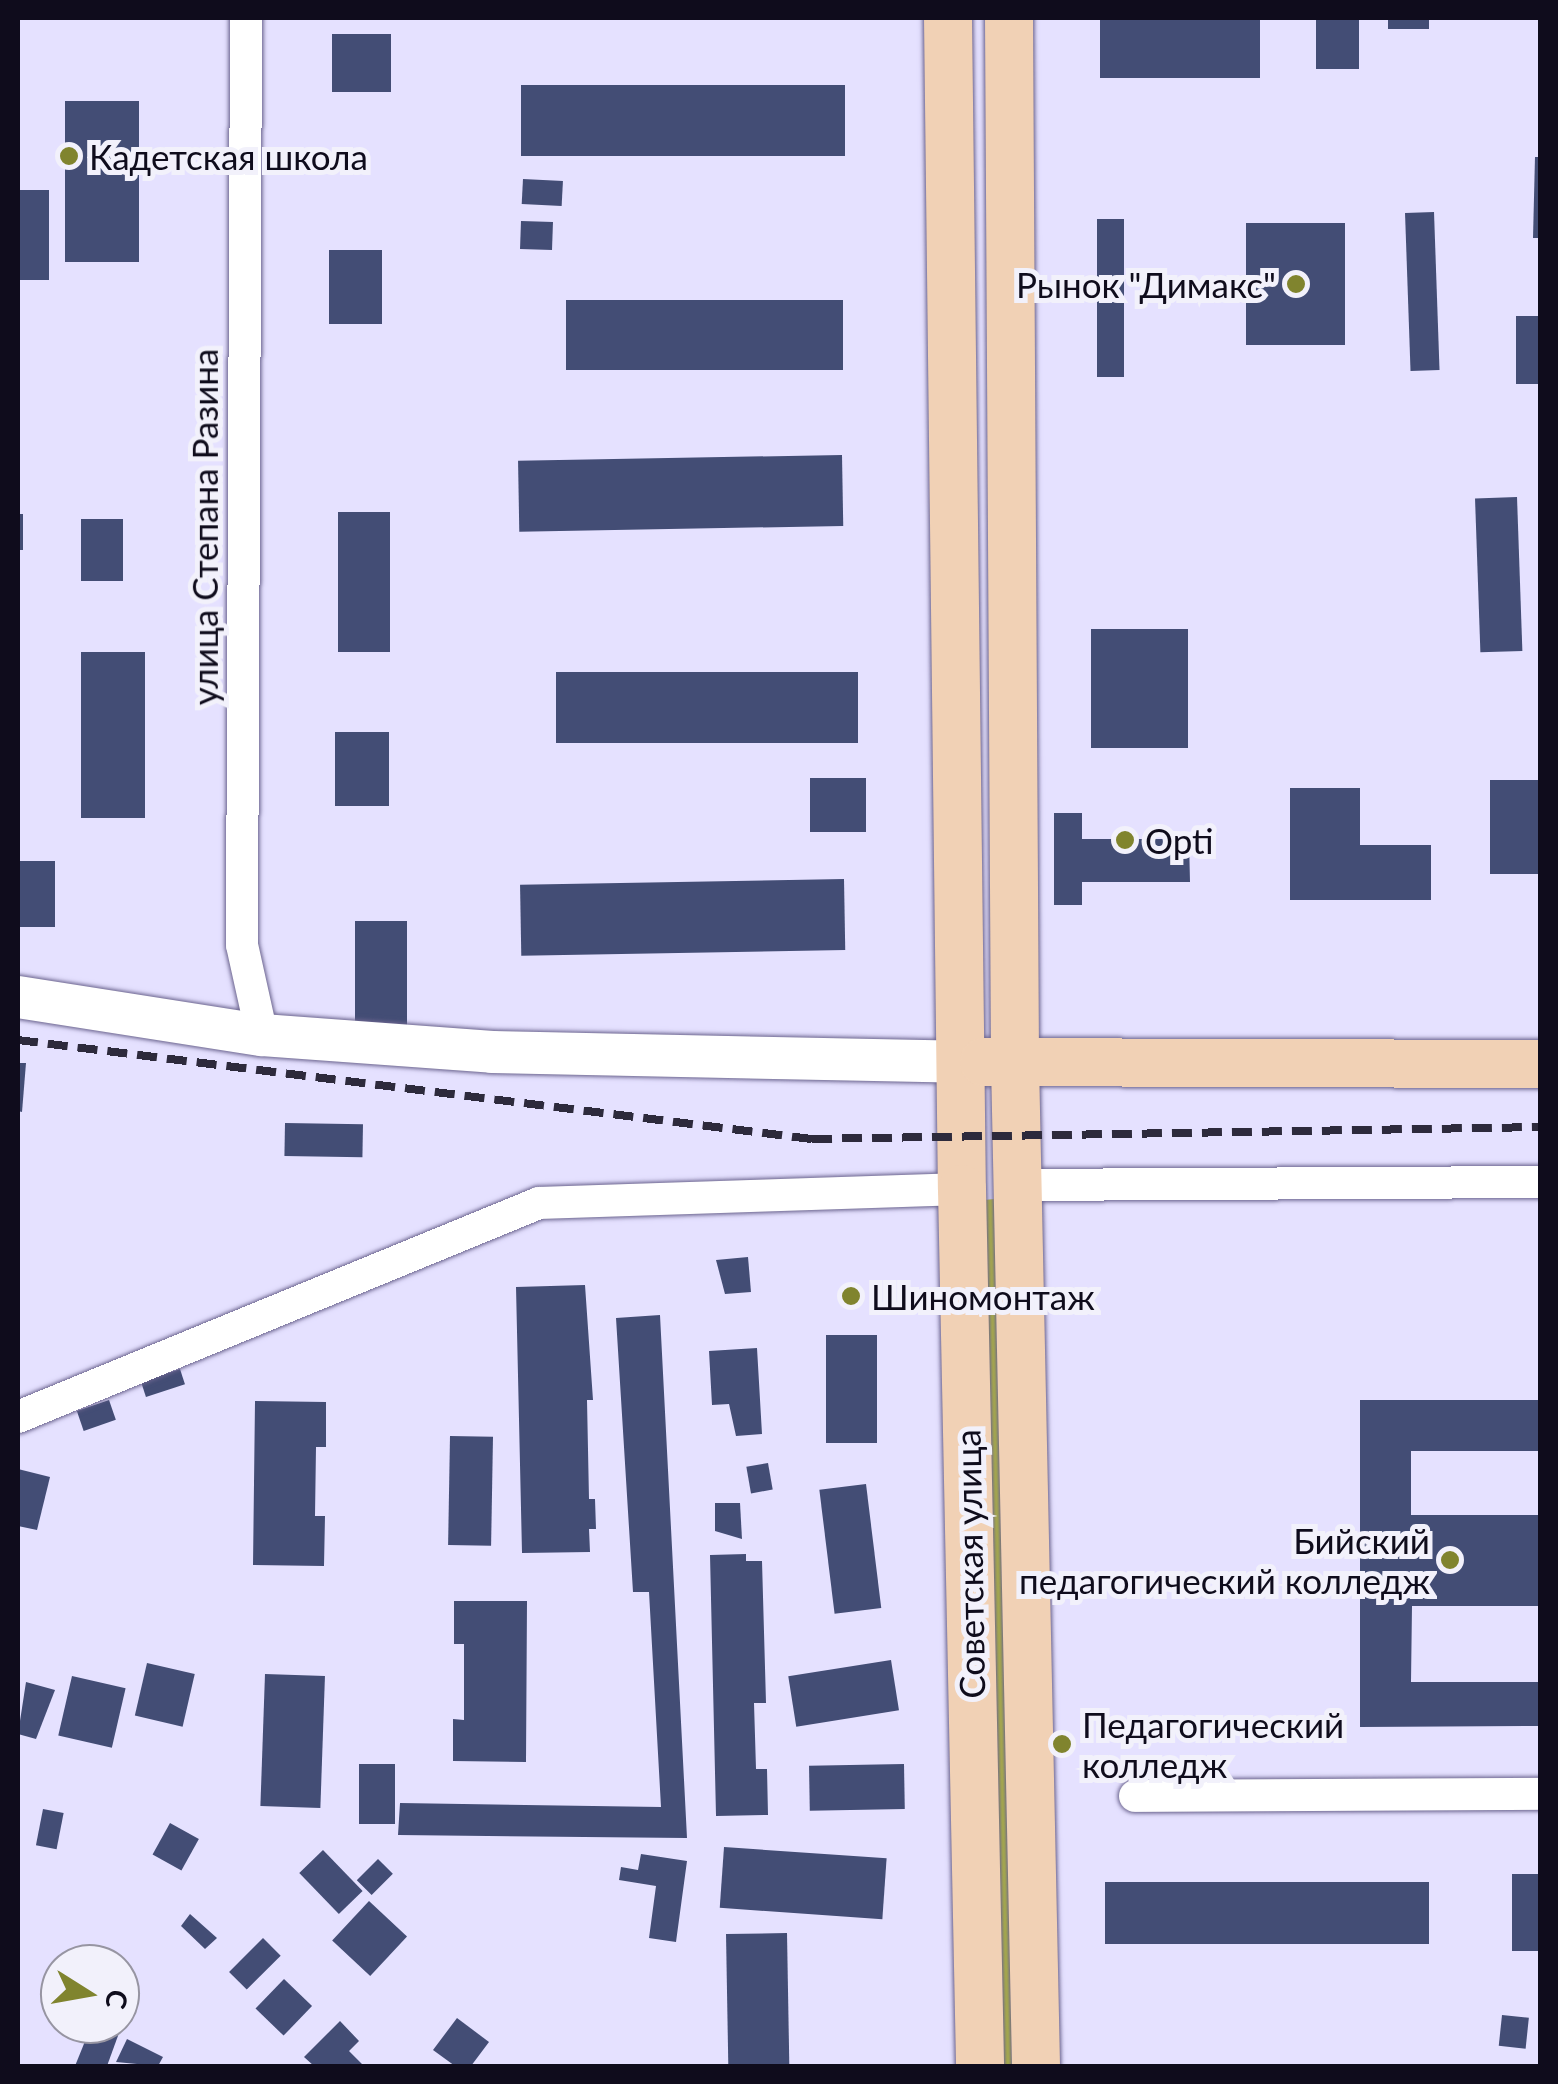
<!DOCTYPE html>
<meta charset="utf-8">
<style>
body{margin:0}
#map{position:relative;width:1558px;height:2084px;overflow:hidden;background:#e5e1ff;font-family:Lato,sans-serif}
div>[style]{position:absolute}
.green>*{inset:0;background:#b8be37}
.building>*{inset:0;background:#434d75;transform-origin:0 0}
.roads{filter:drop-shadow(0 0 2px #6b648f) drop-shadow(0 0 2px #6b648f)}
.minor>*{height:32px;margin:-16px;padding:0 16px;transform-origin:16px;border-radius:16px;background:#fff}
.tertiary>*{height:42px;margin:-21px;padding:0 21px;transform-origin:21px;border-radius:21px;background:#fff}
.secondary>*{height:48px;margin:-24px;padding:0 24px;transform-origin:24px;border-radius:24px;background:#f1d1b5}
.rail>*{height:8px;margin-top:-4px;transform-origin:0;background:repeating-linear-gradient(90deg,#2d2a3c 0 20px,transparent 0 30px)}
.dots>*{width:28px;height:28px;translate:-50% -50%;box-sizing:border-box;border:5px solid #f2f1fb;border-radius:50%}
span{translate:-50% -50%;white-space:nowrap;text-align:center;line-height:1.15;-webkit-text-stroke:10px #f2f1fb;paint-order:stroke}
.poi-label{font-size:35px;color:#0f0c1c}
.left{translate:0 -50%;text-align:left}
.right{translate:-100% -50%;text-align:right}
.street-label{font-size:35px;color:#0f0c1c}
.frame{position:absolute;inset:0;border:20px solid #0f0c1c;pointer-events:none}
.north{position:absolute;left:40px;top:1944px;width:100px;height:100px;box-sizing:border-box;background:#f2f1fb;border:2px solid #9795a2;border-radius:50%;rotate:101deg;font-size:28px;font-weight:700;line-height:40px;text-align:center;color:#0f0c1c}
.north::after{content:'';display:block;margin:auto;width:35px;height:45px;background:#80842e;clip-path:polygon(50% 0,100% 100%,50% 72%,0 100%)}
</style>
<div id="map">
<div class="green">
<div style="clip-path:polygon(994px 1199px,1025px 2066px,996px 2066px,984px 1200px)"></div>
</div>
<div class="building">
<div style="left:1100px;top:18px;width:160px;height:60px"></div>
<div style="left:1316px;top:18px;width:43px;height:51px"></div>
<div style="left:1388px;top:18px;width:41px;height:11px"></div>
<div style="left:332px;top:34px;width:59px;height:58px"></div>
<div style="left:845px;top:85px;width:71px;height:324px;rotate:90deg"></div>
<div style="left:65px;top:101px;width:74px;height:161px"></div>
<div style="clip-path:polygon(1535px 157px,1540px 157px,1540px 238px,1533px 238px)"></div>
<div style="left:523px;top:179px;width:40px;height:25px;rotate:3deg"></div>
<div style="left:18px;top:190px;width:31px;height:90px"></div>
<div style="left:1434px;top:212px;width:158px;height:29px;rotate:88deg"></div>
<div style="left:1097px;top:219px;width:27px;height:158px"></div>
<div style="left:521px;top:221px;width:32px;height:28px;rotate:2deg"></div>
<div style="left:1246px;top:223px;width:99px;height:122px"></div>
<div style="left:329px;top:250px;width:53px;height:74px"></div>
<div style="left:566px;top:300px;width:277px;height:70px"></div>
<div style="left:1516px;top:316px;width:24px;height:68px"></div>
<div style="left:842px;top:455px;width:71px;height:324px;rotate:89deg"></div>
<div style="left:1517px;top:497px;width:154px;height:42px;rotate:88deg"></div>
<div style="left:338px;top:512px;width:52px;height:140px"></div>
<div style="left:18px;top:514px;width:5px;height:36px"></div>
<div style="left:81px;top:519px;width:42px;height:62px"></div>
<div style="left:1091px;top:629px;width:97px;height:119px"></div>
<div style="left:81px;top:652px;width:64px;height:166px"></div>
<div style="left:858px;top:672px;width:71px;height:302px;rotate:90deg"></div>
<div style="left:335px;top:732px;width:54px;height:74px"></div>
<div style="left:810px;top:778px;width:56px;height:54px"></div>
<div style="left:1490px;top:780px;width:50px;height:94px"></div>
<div style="clip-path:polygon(1290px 788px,1360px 788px,1360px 845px,1431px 845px,1431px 900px,1290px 900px)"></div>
<div style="clip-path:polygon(1054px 813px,1082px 813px,1082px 839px,1189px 839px,1190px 882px,1082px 882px,1082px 905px,1054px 905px)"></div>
<div style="left:18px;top:861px;width:37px;height:66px"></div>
<div style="left:844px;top:879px;width:71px;height:324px;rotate:89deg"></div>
<div style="left:355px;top:921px;width:52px;height:109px"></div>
<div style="clip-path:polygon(18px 1063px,26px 1063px,22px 1112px,18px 1111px)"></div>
<div style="left:285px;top:1123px;width:78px;height:33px;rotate:1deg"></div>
<div style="clip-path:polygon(748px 1257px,751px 1292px,725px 1294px,716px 1260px)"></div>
<div style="clip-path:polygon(585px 1285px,593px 1400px,587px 1400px,589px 1499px,595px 1499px,596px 1529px,589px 1529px,590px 1552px,522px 1553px,516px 1287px)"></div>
<div style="clip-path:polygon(660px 1315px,687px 1838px,398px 1835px,400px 1803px,661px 1807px,649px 1592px,633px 1592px,616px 1318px)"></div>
<div style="left:826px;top:1335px;width:51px;height:108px"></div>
<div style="clip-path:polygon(757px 1348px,762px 1434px,736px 1436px,729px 1404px,712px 1405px,709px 1351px)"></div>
<div style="left:180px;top:1369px;width:16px;height:41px;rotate:72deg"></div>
<div style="left:109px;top:1400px;width:21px;height:34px;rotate:71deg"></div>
<div style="clip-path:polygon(1360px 1400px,1540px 1400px,1540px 1451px,1411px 1451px,1411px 1515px,1540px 1515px,1540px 1606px,1412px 1606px,1411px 1682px,1540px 1682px,1540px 1726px,1360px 1727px)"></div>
<div style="clip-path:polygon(255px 1401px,326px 1402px,326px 1447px,316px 1447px,315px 1516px,325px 1516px,324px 1566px,253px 1565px)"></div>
<div style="left:450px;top:1436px;width:43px;height:109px;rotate:1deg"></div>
<div style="left:768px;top:1463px;width:27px;height:22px;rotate:80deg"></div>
<div style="clip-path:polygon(18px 1469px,50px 1477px,37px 1530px,18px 1526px)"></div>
<div style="left:866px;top:1484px;width:125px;height:47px;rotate:83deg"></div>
<div style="clip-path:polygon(715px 1503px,740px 1503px,742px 1539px,715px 1531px)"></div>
<div style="clip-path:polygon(746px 1554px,746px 1561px,762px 1561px,766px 1703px,754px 1703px,756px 1769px,767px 1769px,768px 1815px,716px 1816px,710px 1555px)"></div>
<div style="clip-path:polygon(454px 1601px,527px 1601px,526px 1762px,453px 1761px,453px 1719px,464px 1720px,464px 1644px,454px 1644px)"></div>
<div style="left:891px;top:1660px;width:51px;height:104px;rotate:81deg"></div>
<div style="left:147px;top:1663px;width:49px;height:54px;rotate:13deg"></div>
<div style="left:265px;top:1674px;width:60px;height:132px;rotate:2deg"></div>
<div style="left:72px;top:1676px;width:55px;height:61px;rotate:13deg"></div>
<div style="clip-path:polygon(26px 1682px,55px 1690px,36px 1739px,18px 1734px)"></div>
<div style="left:359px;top:1764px;width:36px;height:60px"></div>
<div style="left:904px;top:1764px;width:45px;height:95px;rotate:89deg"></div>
<div style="left:43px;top:1809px;width:21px;height:37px;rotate:11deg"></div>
<div style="left:170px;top:1823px;width:33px;height:36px;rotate:29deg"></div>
<div style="left:724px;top:1847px;width:163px;height:61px;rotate:4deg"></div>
<div style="left:323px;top:1850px;width:57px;height:33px;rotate:46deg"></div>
<div style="clip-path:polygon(641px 1854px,687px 1861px,676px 1942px,649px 1938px,656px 1886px,619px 1880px,621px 1867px,638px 1870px)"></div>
<div style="left:378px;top:1859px;width:21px;height:30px;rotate:45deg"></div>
<div style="left:1540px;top:1874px;width:77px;height:28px;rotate:90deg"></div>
<div style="left:1105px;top:1882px;width:324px;height:62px"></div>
<div style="left:369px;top:1901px;width:52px;height:54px;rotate:43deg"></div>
<div style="clip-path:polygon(190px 1914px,217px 1938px,205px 1949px,181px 1926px)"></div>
<div style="left:787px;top:1933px;width:133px;height:61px;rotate:89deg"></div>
<div style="left:263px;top:1938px;width:25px;height:48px;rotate:45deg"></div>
<div style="left:284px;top:1979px;width:39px;height:41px;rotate:44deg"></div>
<div style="left:1502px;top:2015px;width:27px;height:31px;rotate:6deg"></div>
<div style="clip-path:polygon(457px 2018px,489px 2042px,471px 2066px,455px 2066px,433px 2050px)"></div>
<div style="clip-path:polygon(340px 2021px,359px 2041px,349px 2051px,364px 2066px,314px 2066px,304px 2057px)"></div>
<div style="clip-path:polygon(92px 2024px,119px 2033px,107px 2066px,75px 2066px)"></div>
<div style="clip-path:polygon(127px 2039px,163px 2057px,158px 2066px,116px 2062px)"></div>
</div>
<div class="roads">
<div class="minor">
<div style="left:246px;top:18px;width:927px;rotate:90.25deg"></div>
<div style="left:242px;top:945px;width:92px;rotate:77.5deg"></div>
<div style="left:1019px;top:1185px;width:521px;rotate:-0.33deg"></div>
<div style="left:18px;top:1417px;width:563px;rotate:-22.33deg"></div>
<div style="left:539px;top:1203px;width:423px;rotate:-1.9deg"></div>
<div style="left:1135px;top:1796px;width:405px;rotate:-0.3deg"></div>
</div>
<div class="tertiary">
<div style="left:18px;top:997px;width:247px;rotate:8.9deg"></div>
<div style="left:262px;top:1035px;width:231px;rotate:4.2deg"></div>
<div style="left:492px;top:1052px;width:469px;rotate:1.2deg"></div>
</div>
<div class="secondary">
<div style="left:948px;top:18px;width:1171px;rotate:89.32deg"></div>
<div style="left:962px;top:1189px;width:877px;rotate:88.82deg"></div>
<div style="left:1009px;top:18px;width:1045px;rotate:89.67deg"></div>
<div style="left:1015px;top:1063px;width:1003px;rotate:88.8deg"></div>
<div style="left:984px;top:1062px;width:556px;rotate:0.21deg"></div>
</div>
</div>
<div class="rail">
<div style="left:18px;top:1040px;width:800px;rotate:7.11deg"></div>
<div style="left:812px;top:1139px;width:728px;rotate:-0.94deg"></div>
</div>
<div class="dots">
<div style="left:69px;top:156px;background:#80842e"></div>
<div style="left:1296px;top:284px;background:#80842e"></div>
<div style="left:1125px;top:840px;background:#80842e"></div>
<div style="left:851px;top:1296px;background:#80842e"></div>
<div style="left:1450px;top:1560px;background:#80842e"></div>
<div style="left:1062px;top:1744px;background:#80842e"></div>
</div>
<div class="poi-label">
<span class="left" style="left:89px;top:156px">Кадетская школа</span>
<span class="right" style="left:1276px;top:284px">Рынок "Димакс"</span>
<span class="left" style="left:1145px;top:840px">Opti</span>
<span class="left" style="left:871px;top:1296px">Шиномонтаж</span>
<span class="right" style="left:1430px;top:1560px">Бийский<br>педагогический колледж</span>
<span class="left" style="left:1082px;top:1744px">Педагогический<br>колледж</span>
</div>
<div class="street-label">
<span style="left:204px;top:527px;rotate:-90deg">улица Степана Разина</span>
<span style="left:969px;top:1564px;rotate:-91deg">Советская улица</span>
</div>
<div class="frame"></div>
<div class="north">С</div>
</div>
